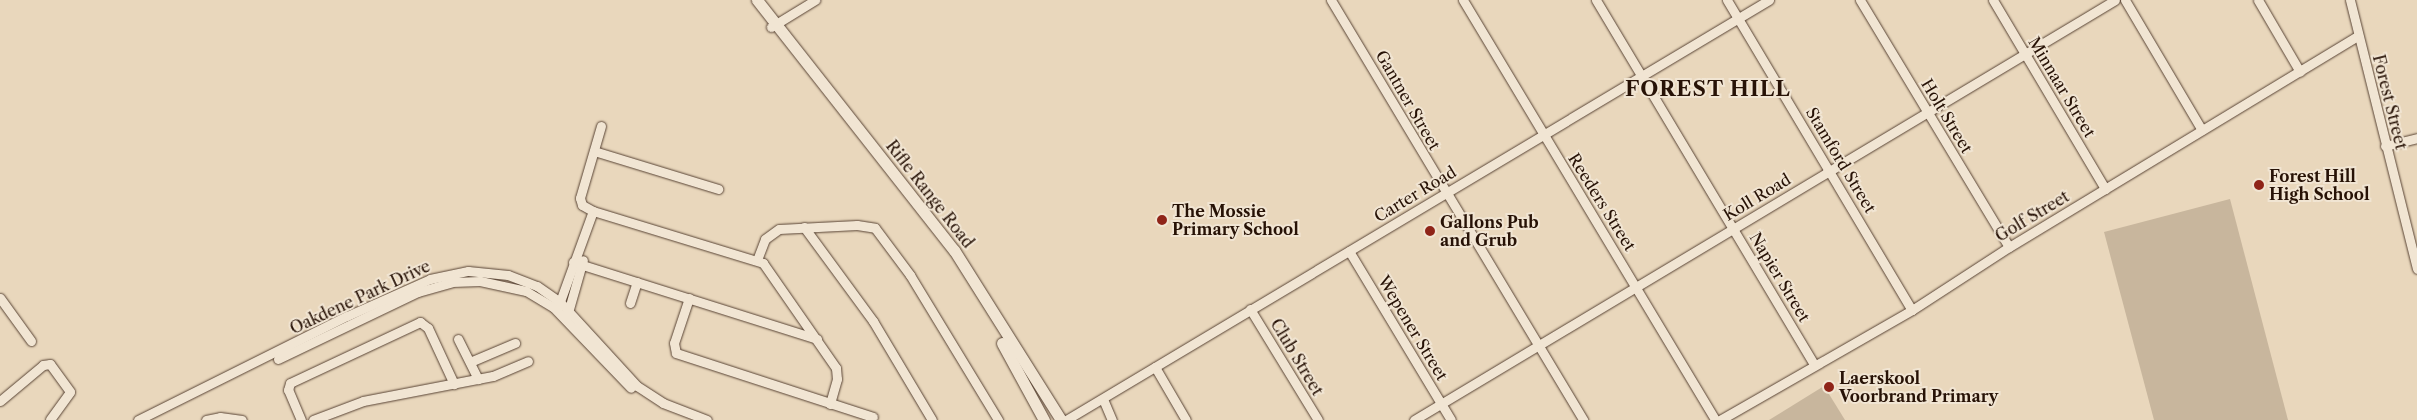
<!DOCTYPE html>
<style>
body{margin:0}
#map{position:relative;width:2417px;height:420px;overflow:hidden;background:#e9d7bc;font-family:"Libre Caslon Text",serif}
div>[style]{position:absolute}
.green>*{inset:0;background:#c8b69d}
.roads{filter:drop-shadow(0 0 1px #584334) drop-shadow(0 0 1px #584334)}
.street>*{height:9px;margin:-4.5px;padding:0 4.5px;transform-origin:4.5px;border-radius:4.5px;background:#f1e5d3}
.secondary>*{height:11px;margin:-5.5px;padding:0 5.5px;transform-origin:5.5px;border-radius:5.5px;background:#f1e5d3}
.dots>*{width:14px;height:14px;translate:-50% -50%;box-sizing:border-box;border:2px solid #f1e5d3;border-radius:50%}
span{translate:-50% -50%;white-space:nowrap;text-align:center;line-height:1.15;-webkit-text-stroke:4px #f1e5d3;paint-order:stroke}
.street-label{font-size:16px;color:#271206}
.poi-label{font-size:16px;color:#271206;font-weight:700}
.left{translate:0 -50%;text-align:left}
.district-label{font-size:21px;color:#271206;font-weight:700;letter-spacing:1px}
</style>
<div id="map">
<div class="green">
<div style="clip-path:polygon(2230px 199px,2288px 420px,2154px 420px,2104px 232px)"></div>
<div style="clip-path:polygon(1824px 386px,1845px 420px,1769px 420px)"></div>
</div>
<div class="roads">
<div class="street">
<div style="left:1331px;top:0;width:490px;rotate:59deg"></div>
<div style="left:1463px;top:0;width:490px;rotate:59deg"></div>
<div style="left:1596px;top:0;width:424px;rotate:59.1deg"></div>
<div style="left:1727px;top:0;width:361px;rotate:59.2deg"></div>
<div style="left:1860px;top:0;width:288px;rotate:58.9deg"></div>
<div style="left:1993px;top:0;width:220px;rotate:59.3deg"></div>
<div style="left:2125px;top:0;width:151px;rotate:59.4deg"></div>
<div style="left:2258px;top:0;width:83px;rotate:59.7deg"></div>
<div style="left:2350px;top:0;width:277px;rotate:76deg"></div>
<div style="left:771px;top:27px;width:52px;rotate:-31.5deg"></div>
<div style="left:601px;top:126px;width:75px;rotate:106.3deg"></div>
<div style="left:580px;top:198px;width:7px;rotate:74deg"></div>
<div style="left:582px;top:205px;width:13px;rotate:29deg"></div>
<div style="left:593px;top:211px;width:178px;rotate:17deg"></div>
<div style="left:763px;top:263px;width:128px;rotate:55.2deg"></div>
<div style="left:836px;top:368px;width:11px;rotate:85deg"></div>
<div style="left:837px;top:379px;width:26px;rotate:106deg"></div>
<div style="left:2385px;top:146px;width:33px;rotate:-14deg"></div>
<div style="left:594px;top:151px;width:130px;rotate:17deg"></div>
<div style="left:804px;top:227px;width:117px;rotate:53.7deg"></div>
<div style="left:873px;top:321px;width:115px;rotate:59.2deg"></div>
<div style="left:1349px;top:251px;width:197px;rotate:58.9deg"></div>
<div style="left:757px;top:260px;width:22px;rotate:-69deg"></div>
<div style="left:765px;top:239px;width:17px;rotate:-36deg"></div>
<div style="left:779px;top:229px;width:78px;rotate:-2.9deg"></div>
<div style="left:857px;top:225px;width:18px;rotate:9deg"></div>
<div style="left:875px;top:228px;width:59px;rotate:53.3deg"></div>
<div style="left:910px;top:275px;width:170px;rotate:58.7deg"></div>
<div style="left:573px;top:262px;width:256px;rotate:17.5deg"></div>
<div style="left:0;top:298px;width:53px;rotate:54.2deg"></div>
<div style="left:689px;top:298px;width:47px;rotate:108.4deg"></div>
<div style="left:674px;top:343px;width:10px;rotate:79deg"></div>
<div style="left:676px;top:353px;width:207px;rotate:18deg"></div>
<div style="left:630px;top:303px;width:22px;rotate:-72deg"></div>
<div style="left:558px;top:307px;width:102px;rotate:-70deg"></div>
<div style="left:1250px;top:309px;width:130px;rotate:58.5deg"></div>
<div style="left:567px;top:316px;width:58px;rotate:-74.1deg"></div>
<div style="left:458px;top:339px;width:45px;rotate:63.4deg"></div>
<div style="left:278px;top:359px;width:155px;rotate:-25.6deg"></div>
<div style="left:418px;top:292px;width:35px;rotate:-16deg"></div>
<div style="left:452px;top:282px;width:28px;rotate:-2deg"></div>
<div style="left:480px;top:281px;width:47px;rotate:12.3deg"></div>
<div style="left:526px;top:291px;width:31px;rotate:31deg"></div>
<div style="left:553px;top:307px;width:112px;rotate:46.1deg"></div>
<div style="left:470px;top:362px;width:49px;rotate:-22.9deg"></div>
<div style="left:1155px;top:367px;width:61px;rotate:59.7deg"></div>
<div style="left:1103px;top:399px;width:23px;rotate:67deg"></div>
<div style="left:0;top:401px;width:56px;rotate:-39.9deg"></div>
<div style="left:43px;top:365px;width:7px;rotate:-8deg"></div>
<div style="left:50px;top:364px;width:34px;rotate:54deg"></div>
<div style="left:70px;top:392px;width:34px;rotate:126deg"></div>
<div style="left:138px;top:420px;width:233px;rotate:-26.5deg"></div>
<div style="left:347px;top:316px;width:91px;rotate:-24deg"></div>
<div style="left:430px;top:279px;width:39px;rotate:-12deg"></div>
<div style="left:468px;top:271px;width:40px;rotate:5.7deg"></div>
<div style="left:508px;top:275px;width:31px;rotate:21deg"></div>
<div style="left:537px;top:286px;width:28px;rotate:35deg"></div>
<div style="left:560px;top:302px;width:114px;rotate:47.5deg"></div>
<div style="left:637px;top:386px;width:31px;rotate:33deg"></div>
<div style="left:663px;top:403px;width:47px;rotate:21.1deg"></div>
<div style="left:206px;top:420px;width:14px;rotate:-12deg"></div>
<div style="left:220px;top:417px;width:22px;rotate:8deg"></div>
<div style="left:301px;top:420px;width:33px;rotate:-113deg"></div>
<div style="left:288px;top:390px;width:7px;rotate:-74deg"></div>
<div style="left:290px;top:383px;width:144px;rotate:-25.1deg"></div>
<div style="left:420px;top:322px;width:10px;rotate:37deg"></div>
<div style="left:428px;top:328px;width:62px;rotate:65.1deg"></div>
<div style="left:313px;top:420px;width:53px;rotate:-20.8deg"></div>
<div style="left:363px;top:401px;width:132px;rotate:-10.9deg"></div>
<div style="left:493px;top:376px;width:38px;rotate:-23deg"></div>
<div style="left:1066px;top:420px;width:819px;rotate:-30.86deg"></div>
<div style="left:1414px;top:420px;width:817px;rotate:-30.93deg"></div>
<div style="left:1720px;top:420px;width:221px;rotate:-29.8deg"></div>
<div style="left:1912px;top:310px;width:116px;rotate:-33deg"></div>
<div style="left:2009px;top:247px;width:408px;rotate:-31.2deg"></div>
</div>
<div class="secondary">
<div style="left:757px;top:0;width:318px;rotate:51.8deg"></div>
<div style="left:954px;top:250px;width:201px;rotate:57.8deg"></div>
<div style="left:1002px;top:343px;width:88px;rotate:61.4deg"></div>
</div>
</div>
<div class="dots">
<div style="left:2259px;top:185px;background:#8f2418"></div>
<div style="left:1162px;top:220px;background:#8f2418"></div>
<div style="left:1430px;top:231px;background:#8f2418"></div>
<div style="left:1829px;top:387px;background:#8f2418"></div>
</div>
<div class="street-label">
<span style="left:2062px;top:87px;rotate:59deg">Minnaar Street</span>
<span style="left:1408px;top:100px;rotate:60deg">Gantner Street</span>
<span style="left:2390px;top:102px;rotate:76deg">Forest Street</span>
<span style="left:1947px;top:116px;rotate:59deg">Holt Street</span>
<span style="left:1841px;top:160px;rotate:59deg">Stamford Street</span>
<span style="left:930px;top:194px;rotate:52deg">Rifle Range Road</span>
<span style="left:1415px;top:194px;rotate:-31deg">Carter Road</span>
<span style="left:1757px;top:197px;rotate:-31deg">Koll Road</span>
<span style="left:1602px;top:202px;rotate:58deg">Reeders Street</span>
<span style="left:2032px;top:216px;rotate:-31deg">Golf Street</span>
<span style="left:1780px;top:277px;rotate:59deg">Napier Street</span>
<span style="left:360px;top:297px;rotate:-25deg">Oakdene Park Drive</span>
<span style="left:1413px;top:328px;rotate:59deg">Wepener Street</span>
<span style="left:1297px;top:357px;rotate:59deg">Club Street</span>
</div>
<div class="poi-label">
<span class="left" style="left:2269px;top:185px">Forest Hill<br>High School</span>
<span class="left" style="left:1172px;top:220px">The Mossie<br>Primary School</span>
<span class="left" style="left:1440px;top:231px">Gallons Pub<br>and Grub</span>
<span class="left" style="left:1839px;top:387px">Laerskool<br>Voorbrand Primary</span>
</div>
<div class="district-label">
<span style="left:1708px;top:89px">FOREST HILL</span>
</div>
</div>
